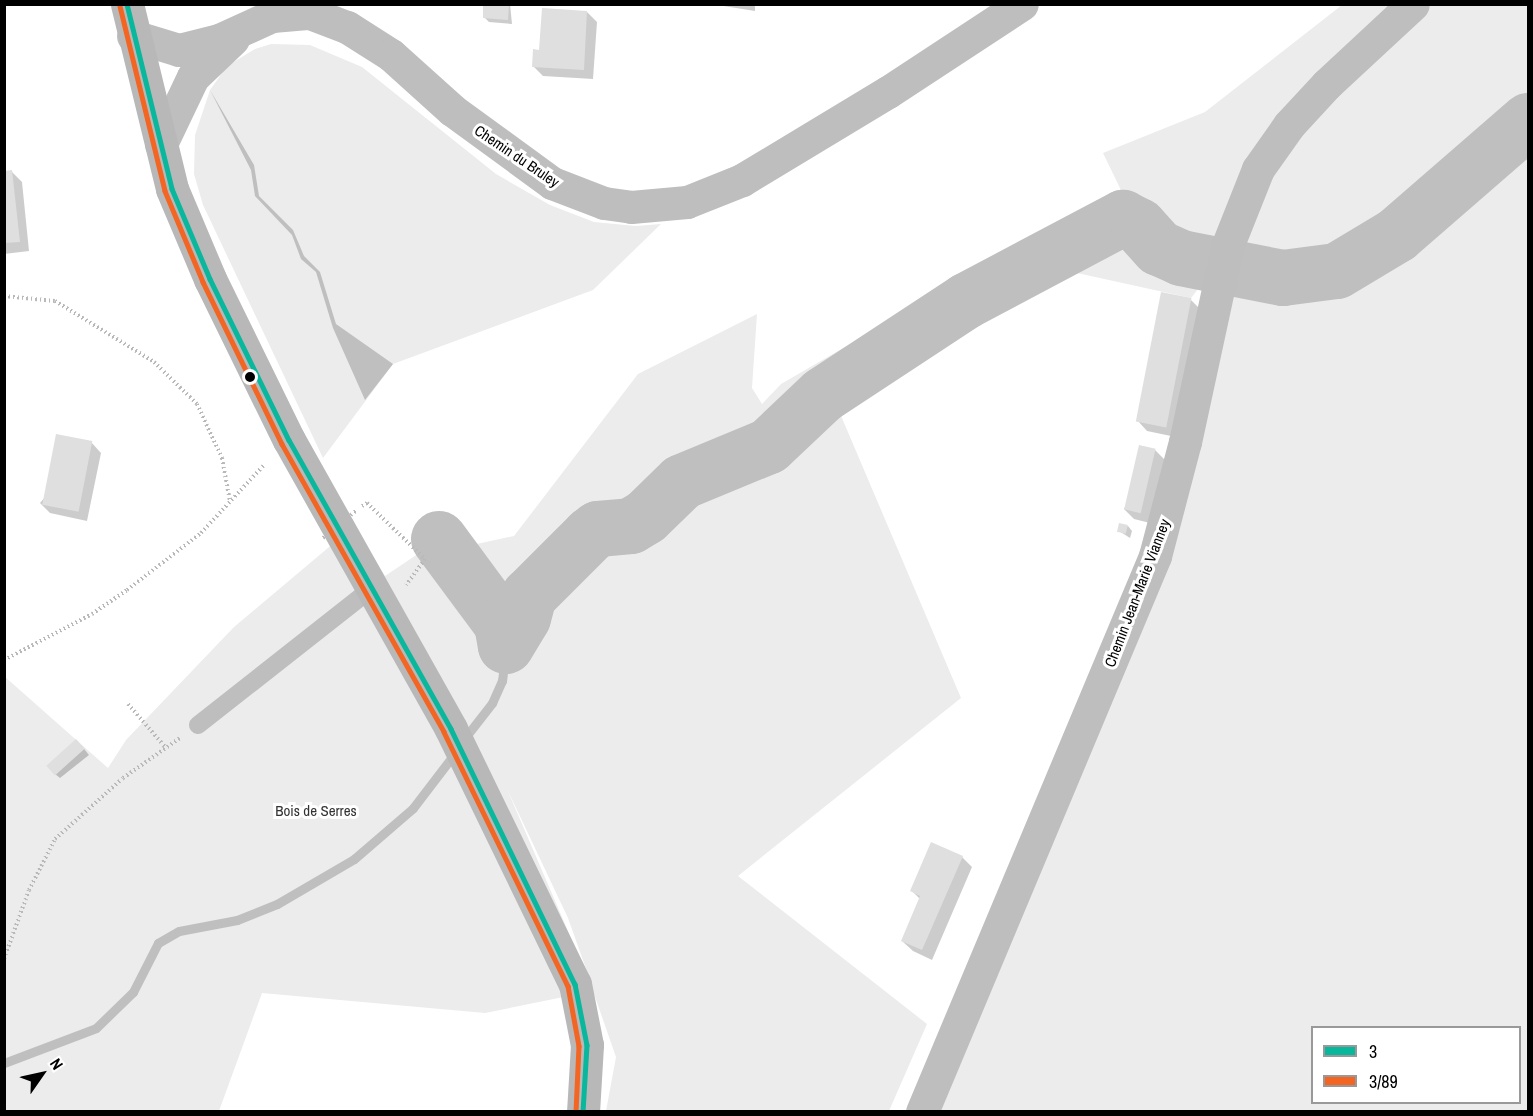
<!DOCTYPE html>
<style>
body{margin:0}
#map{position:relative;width:1533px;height:1116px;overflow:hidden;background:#fff;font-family:"Archivo Narrow",sans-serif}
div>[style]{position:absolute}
.green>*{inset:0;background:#ececec}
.water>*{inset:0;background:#bfbfbf}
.shadow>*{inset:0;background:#0003}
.stream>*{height:9px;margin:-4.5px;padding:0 4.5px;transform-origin:4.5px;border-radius:4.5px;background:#bfbfbf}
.river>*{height:56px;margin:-28px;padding:0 28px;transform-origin:28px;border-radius:28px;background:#bfbfbf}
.building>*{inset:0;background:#dfdfdf;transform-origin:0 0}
.path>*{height:4px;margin-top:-2px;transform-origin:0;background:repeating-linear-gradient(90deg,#b9b9b9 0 1.5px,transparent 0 4.5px)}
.service>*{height:18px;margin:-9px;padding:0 9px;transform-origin:9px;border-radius:9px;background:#bebebe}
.minor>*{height:33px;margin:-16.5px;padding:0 16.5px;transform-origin:16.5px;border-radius:16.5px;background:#bebebe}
.tertiary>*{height:33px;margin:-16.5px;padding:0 16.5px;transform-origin:16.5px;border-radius:16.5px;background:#bebebe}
.secondary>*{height:33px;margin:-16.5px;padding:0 16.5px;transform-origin:16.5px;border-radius:16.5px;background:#b8b8b8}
.path-bridge>*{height:4px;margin-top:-2px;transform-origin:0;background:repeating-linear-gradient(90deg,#b9b9b9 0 1.5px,transparent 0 4.5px)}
.bus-1>*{height:4.5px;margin:-2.25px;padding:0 2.25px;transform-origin:2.25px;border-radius:2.25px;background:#08b79c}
.bus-2>*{height:4.5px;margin:-2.25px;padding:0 2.25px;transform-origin:2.25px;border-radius:2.25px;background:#f26522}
.dots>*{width:16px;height:16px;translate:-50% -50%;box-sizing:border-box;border:3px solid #fff;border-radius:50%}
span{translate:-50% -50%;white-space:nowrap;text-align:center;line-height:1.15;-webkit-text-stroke:6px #fff;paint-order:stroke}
.street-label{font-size:15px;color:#000}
.park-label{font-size:15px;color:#333}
.frame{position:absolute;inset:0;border:6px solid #000;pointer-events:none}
.legend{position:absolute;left:1311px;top:1026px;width:210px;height:78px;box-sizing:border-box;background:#fff;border:2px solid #999;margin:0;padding:8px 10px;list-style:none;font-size:18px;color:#000}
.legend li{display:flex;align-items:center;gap:12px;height:30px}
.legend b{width:30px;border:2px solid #999}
.north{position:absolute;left:12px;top:1044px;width:60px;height:60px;-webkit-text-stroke:4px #fff;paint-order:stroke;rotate:56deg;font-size:16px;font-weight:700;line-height:24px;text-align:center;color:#000}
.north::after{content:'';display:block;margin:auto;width:21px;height:27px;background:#000;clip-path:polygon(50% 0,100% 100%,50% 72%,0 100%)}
</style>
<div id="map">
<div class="green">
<div style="clip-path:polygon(evenodd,1342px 5px,1528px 5px,1528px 1111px,923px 1111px,1185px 442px,1240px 276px,1216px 266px,1191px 298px,1077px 273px,836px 404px,961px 698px,738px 876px,927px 1024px,889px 1111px,606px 1111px,616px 1057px,593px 991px,485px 1013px,262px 993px,219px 1111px,5px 1111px,4px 676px,108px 768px,126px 740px,234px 627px,354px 526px,385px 576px,452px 531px,463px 547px,514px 536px,638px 374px,757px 314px,752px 388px,762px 404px,781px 384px,857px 340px,1084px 222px,1110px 221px,1122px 213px,1134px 217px,1103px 153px,1205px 112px,1342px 5px,507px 789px,568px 918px,590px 980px,589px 980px,507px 789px,1342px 5px,1312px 1028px,1520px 1028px,1520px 1102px,1312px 1102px,1312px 1028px)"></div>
<div style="clip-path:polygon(271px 44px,310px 45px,362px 67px,496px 174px,550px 205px,594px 222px,636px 226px,661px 224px,593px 290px,393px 364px,323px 458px,203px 205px,194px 174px,195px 135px,210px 90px,227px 66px,255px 49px)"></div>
</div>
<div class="water">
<div style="clip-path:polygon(210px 90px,254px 165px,259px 196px,293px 230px,304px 256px,320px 272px,336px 324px,393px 364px,365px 400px,333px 328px,316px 272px,301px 259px,292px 235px,255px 196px,251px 170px)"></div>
<div style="clip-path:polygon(1343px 254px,1366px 270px,1360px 280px,1336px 291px,1316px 291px,1318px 258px)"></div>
</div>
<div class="shadow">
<div style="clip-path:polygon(485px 4px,510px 4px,512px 24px,489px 22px,484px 17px)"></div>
<div style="clip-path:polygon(711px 4px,755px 4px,755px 11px)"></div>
<div style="clip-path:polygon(587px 12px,597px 22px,593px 79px,543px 76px,533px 66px,540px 51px)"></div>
<div style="clip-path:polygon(12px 172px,22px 182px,29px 251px,4px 254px,4px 173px)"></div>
<div style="clip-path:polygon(1190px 299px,1200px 309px,1171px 436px,1147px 431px,1137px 420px)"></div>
<div style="clip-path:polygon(91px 442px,101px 453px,87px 521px,50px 513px,40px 503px)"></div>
<div style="clip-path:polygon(1155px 450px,1165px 460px,1150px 523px,1134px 519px,1124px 509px)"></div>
<div style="clip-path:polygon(1128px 526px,1132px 531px,1130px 538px,1119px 531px)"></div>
<div style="clip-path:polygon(81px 745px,89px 755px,60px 778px,55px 774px)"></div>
<div style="clip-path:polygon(962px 857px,972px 867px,932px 960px,913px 951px,902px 941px,920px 899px,912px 891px)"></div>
</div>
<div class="stream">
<div style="left:464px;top:739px;width:46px;rotate:-52.1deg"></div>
<div style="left:492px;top:703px;width:24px;rotate:-66deg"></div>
<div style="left:502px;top:681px;width:35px;rotate:-83deg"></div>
<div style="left:4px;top:1063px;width:98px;rotate:-20.8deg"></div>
<div style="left:96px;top:1028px;width:52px;rotate:-44.2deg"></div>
<div style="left:133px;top:992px;width:55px;rotate:-63deg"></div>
<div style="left:158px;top:943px;width:24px;rotate:-30deg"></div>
<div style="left:179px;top:931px;width:59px;rotate:-10.7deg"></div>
<div style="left:237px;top:920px;width:43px;rotate:-21.8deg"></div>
<div style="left:277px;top:904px;width:89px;rotate:-30.3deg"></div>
<div style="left:354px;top:859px;width:78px;rotate:-40.8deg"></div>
<div style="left:413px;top:808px;width:69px;rotate:-52.6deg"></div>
</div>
<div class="river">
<div style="left:439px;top:539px;width:106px;rotate:53.5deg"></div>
<div style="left:502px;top:624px;width:22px;rotate:80deg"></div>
<div style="left:506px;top:646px;width:33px;rotate:-59deg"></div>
<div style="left:523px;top:618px;width:23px;rotate:-75deg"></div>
<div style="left:529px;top:596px;width:86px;rotate:-45deg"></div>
<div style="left:590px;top:535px;width:10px;rotate:-37deg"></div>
<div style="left:598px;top:529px;width:33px;rotate:-5deg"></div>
<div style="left:631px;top:526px;width:17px;rotate:-31deg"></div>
<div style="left:646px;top:517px;width:50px;rotate:-44.2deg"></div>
<div style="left:682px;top:482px;width:94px;rotate:-22.5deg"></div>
<div style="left:769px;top:446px;width:74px;rotate:-43.4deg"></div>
<div style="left:823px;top:395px;width:171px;rotate:-33.3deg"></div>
<div style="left:966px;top:301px;width:178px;rotate:-27.9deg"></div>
<div style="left:1123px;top:218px;width:18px;rotate:27deg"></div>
<div style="left:1139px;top:226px;width:30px;rotate:48deg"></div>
<div style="left:1159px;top:248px;width:24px;rotate:24deg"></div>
<div style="left:1181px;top:258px;width:104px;rotate:11.1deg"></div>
<div style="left:1283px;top:278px;width:54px;rotate:-7.4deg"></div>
<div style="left:1337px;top:271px;width:70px;rotate:-31deg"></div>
<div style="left:1397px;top:235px;width:174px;rotate:-41deg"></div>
</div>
<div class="building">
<div style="clip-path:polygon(483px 4px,509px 4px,508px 20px,483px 18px)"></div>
<div style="clip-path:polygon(542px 8px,587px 11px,584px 70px,532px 67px,533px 49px,539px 50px)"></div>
<div style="clip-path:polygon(12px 170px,20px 242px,4px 243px,4px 171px)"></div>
<div style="left:1161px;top:292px;width:31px;height:132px;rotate:11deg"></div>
<div style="left:56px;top:434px;width:37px;height:72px;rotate:11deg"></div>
<div style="left:1139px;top:445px;width:17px;height:66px;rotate:13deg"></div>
<div style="left:1119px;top:523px;width:9px;height:9px;rotate:13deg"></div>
<div style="left:76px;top:739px;width:13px;height:40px;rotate:48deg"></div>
<div style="clip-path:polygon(931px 842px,963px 856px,922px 950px,901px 941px,920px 896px,910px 891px)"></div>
</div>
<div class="path">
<div style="left:4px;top:296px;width:51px;rotate:5.6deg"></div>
<div style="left:55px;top:301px;width:116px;rotate:31.6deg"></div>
<div style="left:154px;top:362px;width:60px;rotate:44.3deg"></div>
<div style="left:197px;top:404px;width:60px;rotate:65.2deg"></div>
<div style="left:222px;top:458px;width:44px;rotate:79.5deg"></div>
<div style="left:362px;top:506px;width:6px;rotate:-31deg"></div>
<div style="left:367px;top:503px;width:81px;rotate:44deg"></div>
<div style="left:425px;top:559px;width:32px;rotate:126deg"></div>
<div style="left:4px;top:660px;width:99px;rotate:-27.6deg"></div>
<div style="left:92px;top:614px;width:42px;rotate:-34.4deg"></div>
<div style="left:127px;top:590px;width:93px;rotate:-37.6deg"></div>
<div style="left:201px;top:533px;width:94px;rotate:-47.2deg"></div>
<div style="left:128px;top:704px;width:58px;rotate:49.2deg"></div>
<div style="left:4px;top:959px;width:73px;rotate:-70.1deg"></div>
<div style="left:29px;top:890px;width:57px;rotate:-63deg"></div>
<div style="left:55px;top:839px;width:91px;rotate:-41.9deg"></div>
<div style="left:123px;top:778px;width:70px;rotate:-35.1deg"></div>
</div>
<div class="service">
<div style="left:198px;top:725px;width:221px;rotate:-38.2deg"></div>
</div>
<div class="minor">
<div style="left:133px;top:36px;width:48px;rotate:16.9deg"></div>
<div style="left:179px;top:50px;width:41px;rotate:-14deg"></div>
<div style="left:219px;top:40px;width:58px;rotate:-24.4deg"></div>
<div style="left:272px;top:16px;width:38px;rotate:-5deg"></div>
<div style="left:310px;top:13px;width:40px;rotate:21deg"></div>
<div style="left:347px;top:27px;width:52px;rotate:32.5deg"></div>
<div style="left:391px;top:55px;width:82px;rotate:42deg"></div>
<div style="left:452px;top:110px;width:124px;rotate:36.1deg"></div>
<div style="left:552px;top:183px;width:56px;rotate:21deg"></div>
<div style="left:604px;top:203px;width:27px;rotate:8deg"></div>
<div style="left:631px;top:207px;width:56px;rotate:-5.1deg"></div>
<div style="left:687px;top:202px;width:59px;rotate:-21.8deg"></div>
<div style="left:742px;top:180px;width:170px;rotate:-31.1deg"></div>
<div style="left:888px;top:92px;width:160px;rotate:-33.3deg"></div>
<div style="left:161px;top:144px;width:74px;rotate:-64.5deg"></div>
<div style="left:193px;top:77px;width:55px;rotate:-43.5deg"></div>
</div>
<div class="tertiary">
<div style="left:922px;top:1112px;width:603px;rotate:-67.26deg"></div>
<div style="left:1155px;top:556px;width:118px;rotate:-75.3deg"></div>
<div style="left:1185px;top:442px;width:199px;rotate:-77.8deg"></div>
<div style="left:1227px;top:247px;width:84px;rotate:-68.3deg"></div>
<div style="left:1258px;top:169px;width:54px;rotate:-54.8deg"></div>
<div style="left:1289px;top:125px;width:56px;rotate:-47.2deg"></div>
<div style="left:1327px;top:84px;width:117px;rotate:-42.9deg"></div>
</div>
<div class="secondary">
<div style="left:127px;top:4px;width:190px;rotate:76.3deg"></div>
<div style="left:172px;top:189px;width:98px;rotate:67.1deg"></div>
<div style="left:210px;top:279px;width:179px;rotate:63.9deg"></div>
<div style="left:289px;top:440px;width:331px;rotate:60.7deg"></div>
<div style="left:451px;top:729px;width:284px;rotate:64.1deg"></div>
<div style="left:575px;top:984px;width:62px;rotate:78.9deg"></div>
<div style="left:587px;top:1045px;width:67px;rotate:93.4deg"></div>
</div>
<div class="path-bridge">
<div style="left:323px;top:538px;width:44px;rotate:-39.5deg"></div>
</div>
<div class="bus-1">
<div style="left:127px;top:4px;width:190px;rotate:76.3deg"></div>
<div style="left:172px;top:189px;width:98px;rotate:67.1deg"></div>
<div style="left:210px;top:279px;width:179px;rotate:63.9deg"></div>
<div style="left:289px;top:440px;width:331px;rotate:60.7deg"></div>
<div style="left:451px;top:729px;width:284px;rotate:64.1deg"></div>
<div style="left:575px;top:984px;width:62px;rotate:78.9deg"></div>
<div style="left:587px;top:1045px;width:67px;rotate:93.4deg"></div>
</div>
<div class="bus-2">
<div style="left:120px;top:6px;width:190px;rotate:76.3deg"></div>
<div style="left:165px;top:191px;width:99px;rotate:67.3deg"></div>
<div style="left:203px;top:282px;width:180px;rotate:64deg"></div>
<div style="left:282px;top:444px;width:330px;rotate:60.6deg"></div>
<div style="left:444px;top:732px;width:283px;rotate:64deg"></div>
<div style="left:568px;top:986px;width:61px;rotate:79.6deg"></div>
<div style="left:579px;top:1046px;width:66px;rotate:92.6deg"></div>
</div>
<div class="dots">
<div style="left:250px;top:377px;background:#000"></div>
</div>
<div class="street-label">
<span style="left:517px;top:156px;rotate:34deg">Chemin du Bruley</span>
<span style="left:1137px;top:593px;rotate:-69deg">Chemin Jean-Marie Vianney</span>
</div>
<div class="park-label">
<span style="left:316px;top:811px">Bois de Serres</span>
</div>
<div class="frame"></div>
<ul class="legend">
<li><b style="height:8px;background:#08b79c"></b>3</li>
<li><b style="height:8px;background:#f26522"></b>3/89</li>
</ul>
<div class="north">N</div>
</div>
